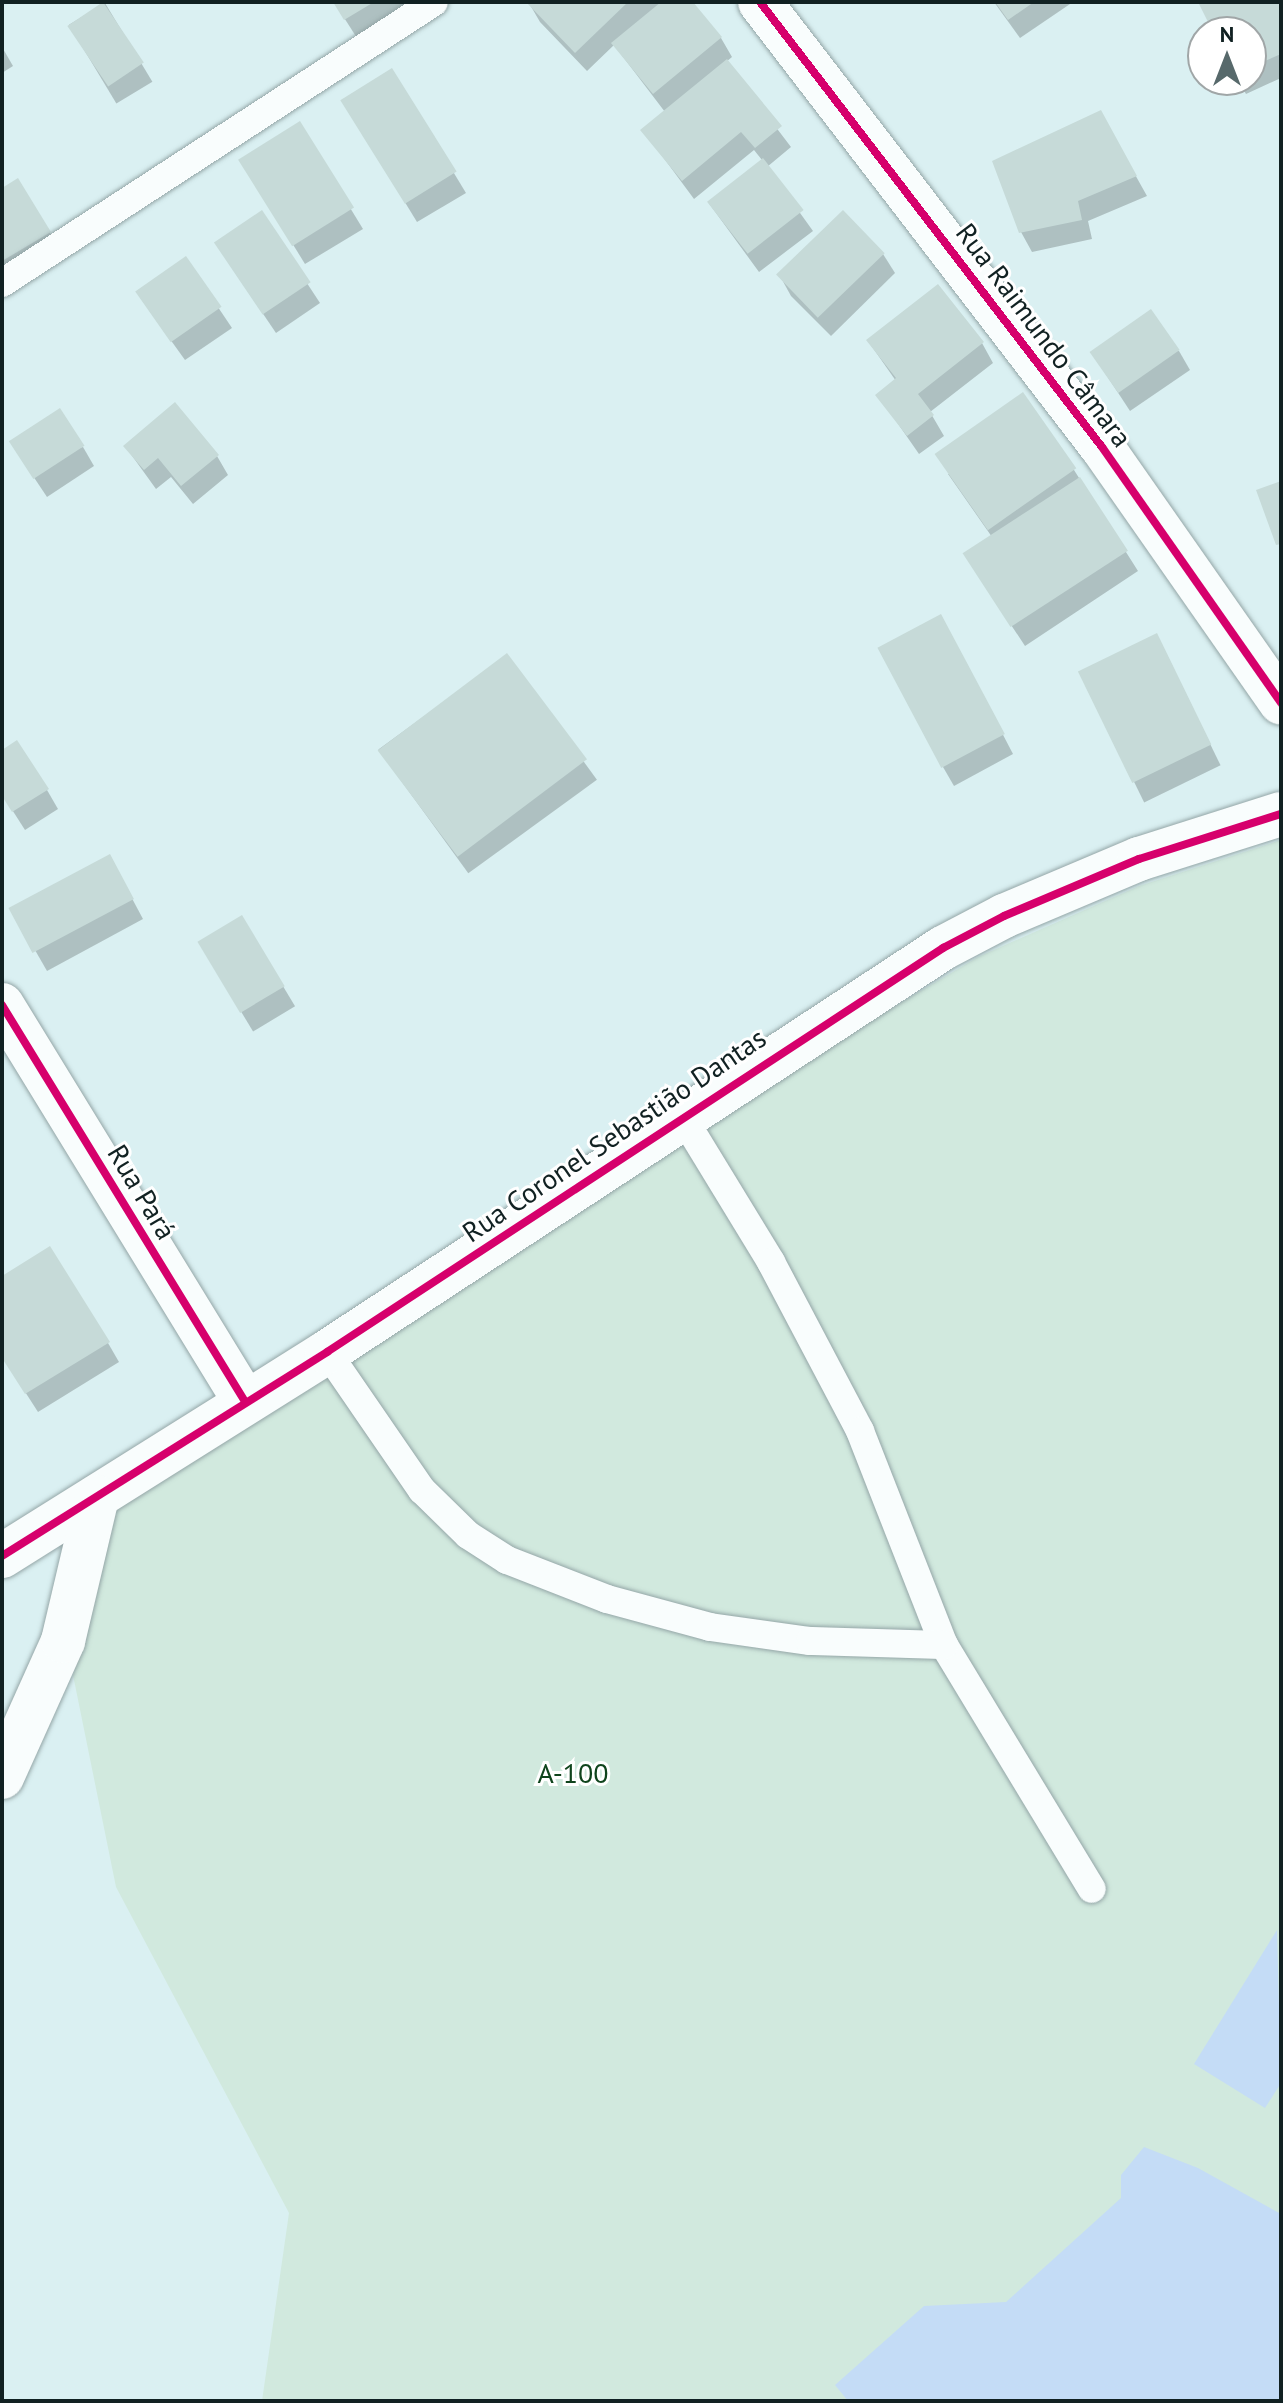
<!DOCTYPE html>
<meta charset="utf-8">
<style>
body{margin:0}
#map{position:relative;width:1283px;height:2403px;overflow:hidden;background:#daf0f2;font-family:"PT Sans",sans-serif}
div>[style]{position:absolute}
.green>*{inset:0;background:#d1e9de}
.water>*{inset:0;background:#c4dcf6}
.shadow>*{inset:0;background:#0003;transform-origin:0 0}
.building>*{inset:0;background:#c6dad8;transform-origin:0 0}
.roads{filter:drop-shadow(0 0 2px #94a6a7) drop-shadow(0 0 2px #94a6a7)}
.service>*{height:28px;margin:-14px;padding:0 14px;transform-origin:14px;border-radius:14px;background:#f9fdfd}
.minor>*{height:44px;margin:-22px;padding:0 22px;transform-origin:22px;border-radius:22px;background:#f9fdfd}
.cycleway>*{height:8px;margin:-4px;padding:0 4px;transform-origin:4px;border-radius:4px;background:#d6006c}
span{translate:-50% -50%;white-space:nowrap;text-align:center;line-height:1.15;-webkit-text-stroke:6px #fff;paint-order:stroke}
.street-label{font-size:28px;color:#112122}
.park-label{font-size:28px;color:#0f441c}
.frame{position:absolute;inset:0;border:4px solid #112122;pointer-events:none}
.north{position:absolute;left:1187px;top:16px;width:80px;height:80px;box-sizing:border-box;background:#fff;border:2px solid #a0a6a7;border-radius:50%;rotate:0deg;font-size:22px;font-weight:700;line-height:32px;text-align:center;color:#112122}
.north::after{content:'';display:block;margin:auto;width:28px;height:36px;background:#57696b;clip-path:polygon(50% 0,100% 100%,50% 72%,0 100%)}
</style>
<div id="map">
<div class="green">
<div style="clip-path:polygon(1281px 840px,1281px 2401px,262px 2401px,289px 2213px,116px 1887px,73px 1675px,113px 1509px,860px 1027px,978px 957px,1139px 886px)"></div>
</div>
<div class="water">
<div style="clip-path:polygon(1277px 1930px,1281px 2083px,1265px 2108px,1194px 2064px)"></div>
<div style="clip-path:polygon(1144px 2147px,1198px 2168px,1281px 2214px,1281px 2401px,848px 2401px,835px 2385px,924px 2306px,1006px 2302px,1121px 2198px,1121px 2175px)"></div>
</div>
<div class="shadow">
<div style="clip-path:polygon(334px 2px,404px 2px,407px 8px,357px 38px)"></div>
<div style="clip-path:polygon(691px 2px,721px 38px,732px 57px,726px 62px,791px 147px,767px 167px,813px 231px,759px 272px,708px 202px,762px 160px,754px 150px,694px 199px,643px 130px,665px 112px,614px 45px,587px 71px,540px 22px,529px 3px)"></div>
<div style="clip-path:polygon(994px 2px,1073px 2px,1020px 38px)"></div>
<div style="clip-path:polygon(1205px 2px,1281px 2px,1281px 78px,1246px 94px,1238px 80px,1251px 80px,1251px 32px,1215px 32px)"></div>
<div style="left:105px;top:3px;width:92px;height:42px;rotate:59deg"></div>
<div style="clip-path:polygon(2px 47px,13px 66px,2px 73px)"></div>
<div style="clip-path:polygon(392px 71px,466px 193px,417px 222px,354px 119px)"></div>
<div style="clip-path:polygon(1100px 112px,1147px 196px,1088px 221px,1092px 239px,1032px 252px,1021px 232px)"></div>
<div style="clip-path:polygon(299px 124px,363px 229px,305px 264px,252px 178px)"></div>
<div style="clip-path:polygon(2px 190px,50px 233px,61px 252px,2px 287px)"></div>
<div style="clip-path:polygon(261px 213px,320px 303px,276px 333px,228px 262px)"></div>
<div style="clip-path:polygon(883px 254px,895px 273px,831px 336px,791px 296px,780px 276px)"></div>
<div style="clip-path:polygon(185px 258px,232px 328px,185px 360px,149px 310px)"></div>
<div style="clip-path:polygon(868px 341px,982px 343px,993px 363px,930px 412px,944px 436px,919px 454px,878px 395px,896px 381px)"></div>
<div style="clip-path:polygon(1179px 351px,1190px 370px,1130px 411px,1092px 353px)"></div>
<div style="clip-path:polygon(125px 446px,217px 456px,228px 475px,193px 504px,171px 477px,156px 489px)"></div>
<div style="clip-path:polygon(83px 447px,94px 466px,47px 497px,23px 461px)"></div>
<div style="clip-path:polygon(1074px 470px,1138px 571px,1025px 646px,965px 555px,992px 537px,948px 474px)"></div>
<div style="clip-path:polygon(951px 635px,1013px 754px,954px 786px,943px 767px)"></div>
<div style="left:1157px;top:635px;width:145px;height:85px;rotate:64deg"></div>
<div style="left:507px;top:656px;width:153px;height:159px;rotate:54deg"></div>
<div style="clip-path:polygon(2px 752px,47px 790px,58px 809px,25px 830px,2px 794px)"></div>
<div style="clip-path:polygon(120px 876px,143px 919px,47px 971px,12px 910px)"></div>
<div style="left:242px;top:918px;width:103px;height:49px;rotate:59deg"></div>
<div style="clip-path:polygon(2px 1279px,108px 1343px,119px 1362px,38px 1412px,2px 1356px)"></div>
</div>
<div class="building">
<div style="left:103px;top:2px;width:73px;height:43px;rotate:56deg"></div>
<div style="clip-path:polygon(333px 2px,374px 2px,344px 20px)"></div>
<div style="clip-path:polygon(526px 2px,628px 2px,575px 53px)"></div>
<div style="clip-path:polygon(661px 2px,693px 2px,722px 37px,653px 94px,611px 43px)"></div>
<div style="clip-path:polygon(995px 2px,1034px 2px,1008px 20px)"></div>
<div style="clip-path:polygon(1198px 2px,1281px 2px,1281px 54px,1251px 67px,1251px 32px,1213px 32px)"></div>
<div style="clip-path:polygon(727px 59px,782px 126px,755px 148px,741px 132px,682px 181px,640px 130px)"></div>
<div style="left:392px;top:68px;width:122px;height:61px;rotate:58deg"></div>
<div style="clip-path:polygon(1101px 110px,1137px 176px,1078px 201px,1082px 220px,1019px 233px,992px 161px)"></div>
<div style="left:300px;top:121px;width:102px;height:73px;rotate:58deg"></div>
<div style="left:763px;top:158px;width:66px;height:71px;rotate:52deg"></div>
<div style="clip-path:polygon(18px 178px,51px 232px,2px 261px,2px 188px)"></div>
<div style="left:262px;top:210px;width:87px;height:58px;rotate:56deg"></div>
<div style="left:843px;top:210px;width:60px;height:93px;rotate:46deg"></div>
<div style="left:186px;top:256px;width:62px;height:62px;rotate:55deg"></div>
<div style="clip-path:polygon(938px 284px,984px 342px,918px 394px,934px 415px,907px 436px,875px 395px,896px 378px,866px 340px)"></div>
<div style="left:1151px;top:309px;width:50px;height:75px;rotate:55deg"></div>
<div style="left:1023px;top:392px;width:93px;height:108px;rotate:55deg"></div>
<div style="clip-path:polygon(175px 402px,219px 455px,181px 486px,158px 458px,144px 470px,123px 446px)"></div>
<div style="left:60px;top:408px;width:45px;height:61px;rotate:57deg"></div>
<div style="left:1080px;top:477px;width:88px;height:140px;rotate:57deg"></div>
<div style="clip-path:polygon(1281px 481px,1281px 544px,1276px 545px,1256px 490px)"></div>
<div style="left:941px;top:614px;width:136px;height:72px;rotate:62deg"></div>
<div style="left:1157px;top:633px;width:124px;height:88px;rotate:64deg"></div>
<div style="left:507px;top:653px;width:133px;height:162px;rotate:53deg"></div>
<div style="clip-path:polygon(17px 740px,49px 789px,12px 812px,2px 796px,2px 750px)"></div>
<div style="left:110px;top:854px;width:51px;height:115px;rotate:62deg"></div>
<div style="left:242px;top:915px;width:83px;height:52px;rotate:59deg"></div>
<div style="clip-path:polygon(50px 1246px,110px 1342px,25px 1394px,2px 1358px,2px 1276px)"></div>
</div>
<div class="roads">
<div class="service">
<div style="left:2px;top:283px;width:515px;rotate:-33.04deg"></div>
<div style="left:682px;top:1116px;width:171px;rotate:58.6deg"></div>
<div style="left:771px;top:1262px;width:191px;rotate:62.2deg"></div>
<div style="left:860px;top:1431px;width:230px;rotate:68.6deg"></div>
<div style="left:944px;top:1645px;width:285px;rotate:58.8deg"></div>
<div style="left:327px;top:1352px;width:168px;rotate:55.5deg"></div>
<div style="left:422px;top:1490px;width:64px;rotate:44.4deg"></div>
<div style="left:468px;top:1535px;width:46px;rotate:32.7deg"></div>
<div style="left:507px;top:1560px;width:107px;rotate:21.3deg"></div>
<div style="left:607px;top:1599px;width:107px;rotate:15.2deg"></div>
<div style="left:710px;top:1627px;width:101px;rotate:8deg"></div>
<div style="left:810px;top:1641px;width:134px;rotate:1.7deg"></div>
</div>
<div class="minor">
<div style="left:760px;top:2px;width:561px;rotate:52.46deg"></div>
<div style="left:1102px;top:447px;width:312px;rotate:55deg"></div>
<div style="left:2px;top:1005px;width:465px;rotate:58.5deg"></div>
<div style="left:2px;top:1556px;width:384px;rotate:-32.1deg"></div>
<div style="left:327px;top:1352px;width:737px;rotate:-33.26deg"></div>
<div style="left:943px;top:948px;width:69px;rotate:-27.7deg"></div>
<div style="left:1004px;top:916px;width:147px;rotate:-22.9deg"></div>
<div style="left:1139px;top:859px;width:149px;rotate:-17.6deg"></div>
<div style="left:2px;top:1777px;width:149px;rotate:-65.8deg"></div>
<div style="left:63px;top:1641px;width:148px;rotate:-76.7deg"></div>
</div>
</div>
<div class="cycleway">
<div style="left:760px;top:2px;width:561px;rotate:52.46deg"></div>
<div style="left:1102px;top:447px;width:312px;rotate:55deg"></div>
<div style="left:2px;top:1005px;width:465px;rotate:58.5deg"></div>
<div style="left:2px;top:1556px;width:384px;rotate:-32.1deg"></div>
<div style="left:327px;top:1352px;width:737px;rotate:-33.26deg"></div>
<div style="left:943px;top:948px;width:69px;rotate:-27.7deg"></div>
<div style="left:1004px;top:916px;width:147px;rotate:-22.9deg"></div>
<div style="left:1139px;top:859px;width:149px;rotate:-17.6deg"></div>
</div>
<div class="street-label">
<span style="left:1044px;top:335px;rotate:53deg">Rua Raimundo Câmara</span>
<span style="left:614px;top:1135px;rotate:-34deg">Rua Coronel Sebastião Dantas</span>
<span style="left:142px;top:1192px;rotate:59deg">Rua Pará</span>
</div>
<div class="park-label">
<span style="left:573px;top:1773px">A-100</span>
</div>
<div class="frame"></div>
<div class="north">N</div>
</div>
